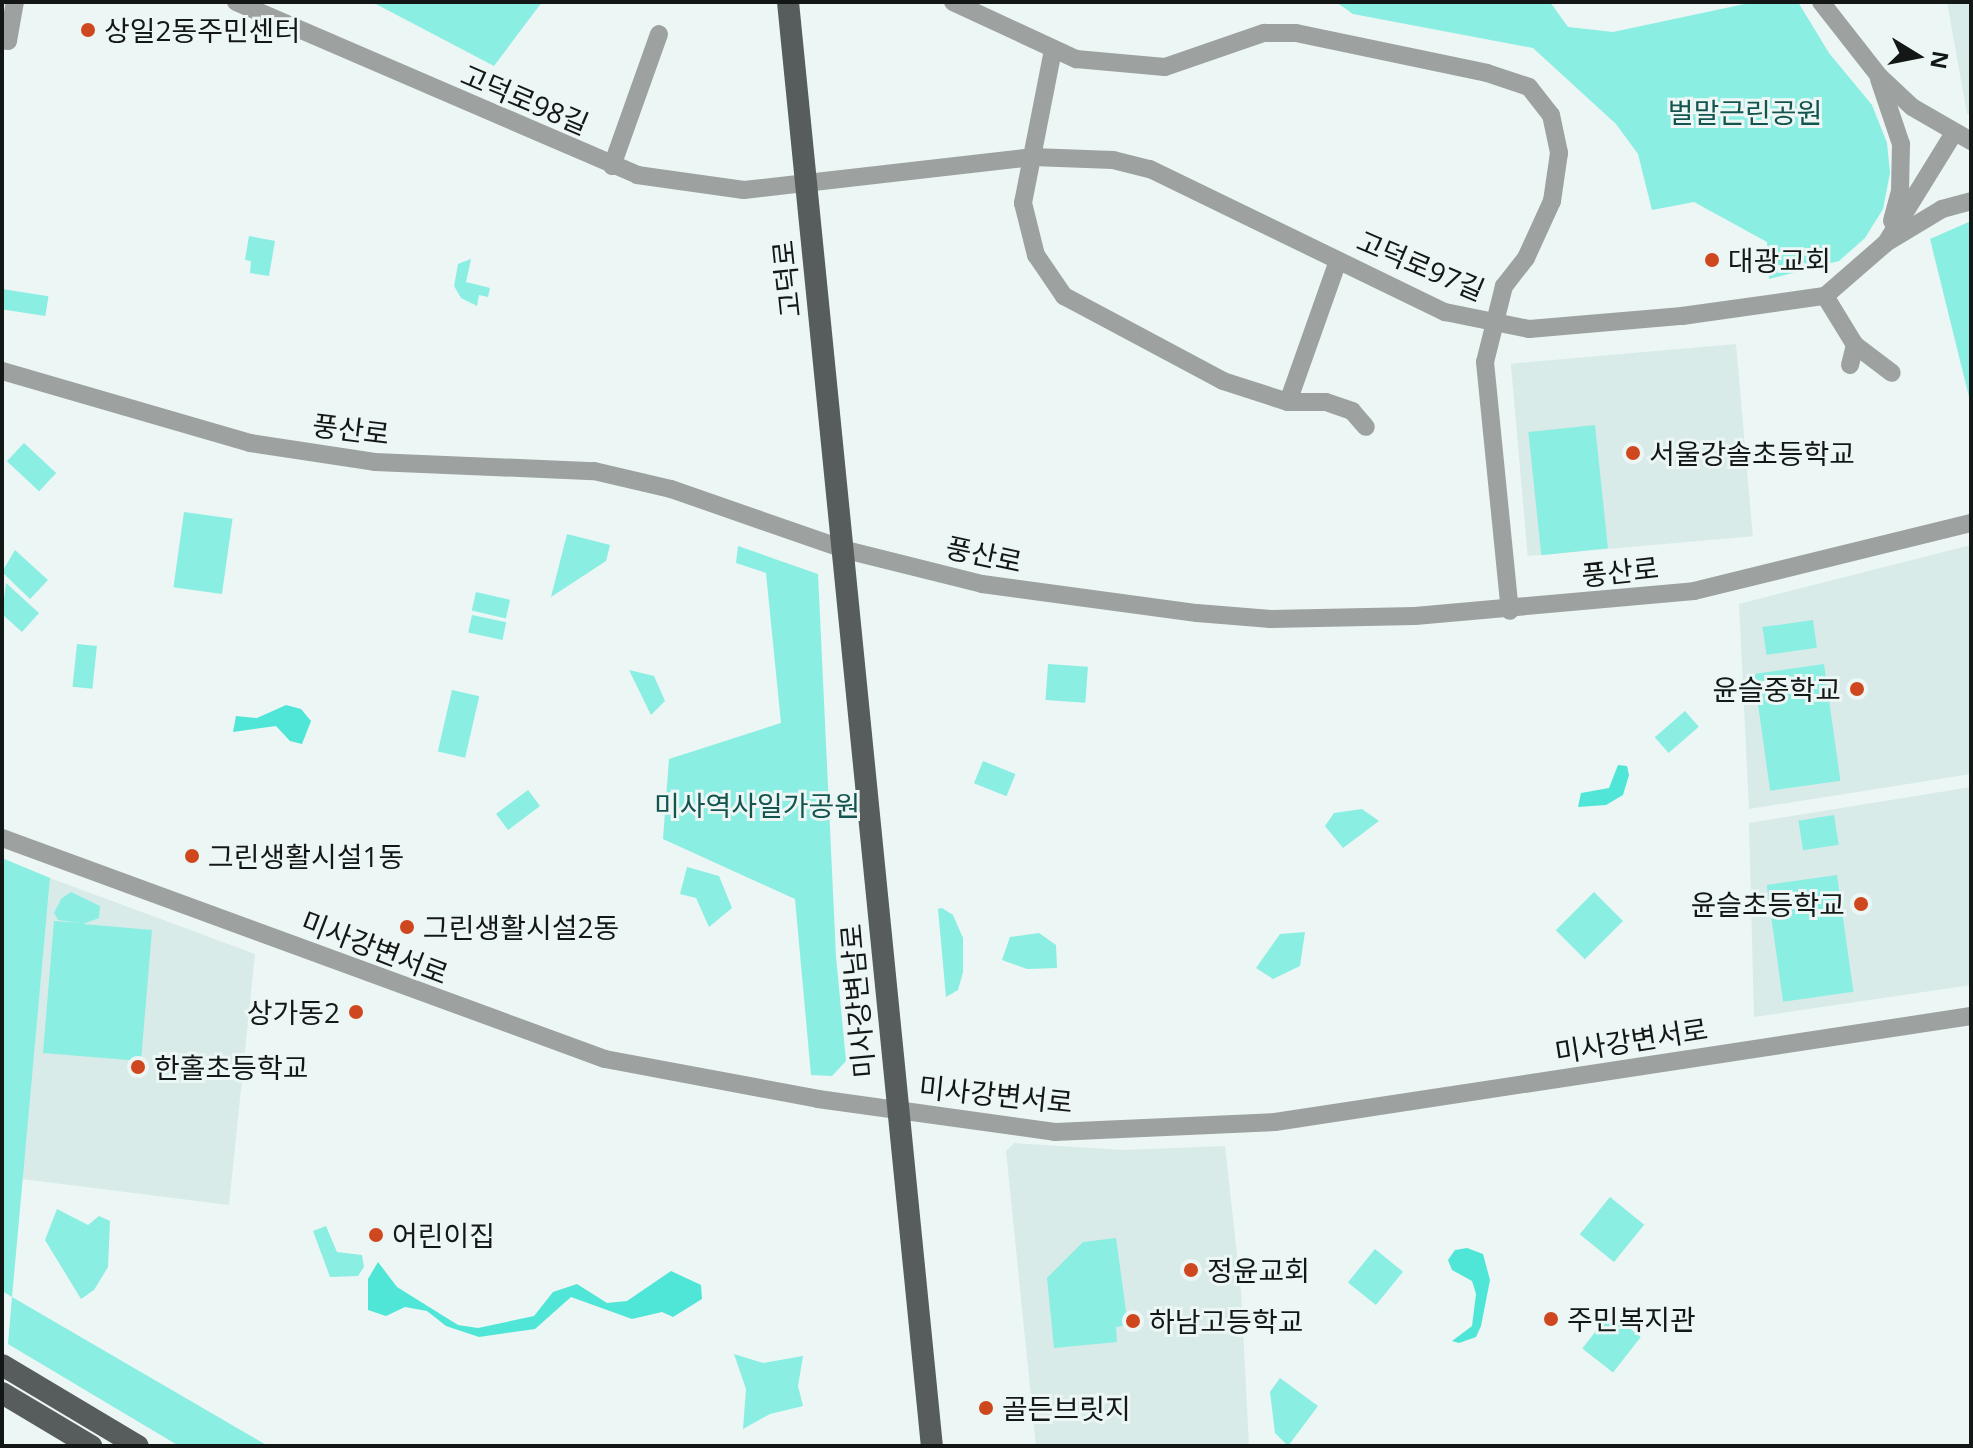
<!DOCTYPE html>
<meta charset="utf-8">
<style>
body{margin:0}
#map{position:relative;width:1973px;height:1448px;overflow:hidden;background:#ecf6f4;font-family:"Open Sans","Noto Sans KR",sans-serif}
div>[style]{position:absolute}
.built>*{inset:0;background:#d8ebe8;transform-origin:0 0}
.green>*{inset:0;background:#8aeee3;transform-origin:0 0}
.water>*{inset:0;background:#4fe6d8}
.minor>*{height:18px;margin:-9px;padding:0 9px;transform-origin:9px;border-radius:9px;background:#9da1a0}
.major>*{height:22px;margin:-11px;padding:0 11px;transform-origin:11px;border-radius:11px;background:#565d5c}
.dots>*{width:22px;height:22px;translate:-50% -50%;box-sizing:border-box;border:4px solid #ecf6f4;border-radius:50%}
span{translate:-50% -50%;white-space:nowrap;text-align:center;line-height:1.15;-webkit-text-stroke:6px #ecf6f4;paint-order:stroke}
.poi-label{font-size:28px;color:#131716}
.left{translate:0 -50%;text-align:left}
.right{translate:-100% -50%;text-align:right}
.street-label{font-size:28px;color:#131716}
.park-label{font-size:28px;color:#13544e}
.frame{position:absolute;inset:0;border:4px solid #131716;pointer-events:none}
.north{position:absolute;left:1877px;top:16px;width:80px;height:80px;-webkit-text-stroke:6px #ecf6f4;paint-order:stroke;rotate:100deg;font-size:22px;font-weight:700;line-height:32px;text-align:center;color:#131716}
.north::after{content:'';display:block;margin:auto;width:28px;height:36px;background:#131716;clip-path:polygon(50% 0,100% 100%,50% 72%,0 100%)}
</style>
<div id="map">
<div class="built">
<div style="clip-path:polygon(1947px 2px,1971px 2px,1971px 114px,1967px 114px)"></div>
<div style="left:1736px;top:344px;width:193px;height:226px;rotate:85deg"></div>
<div style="clip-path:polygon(1971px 545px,1971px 774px,1749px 809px,1739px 604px)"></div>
<div style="clip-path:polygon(1971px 787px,1971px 985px,1754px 1017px,1749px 823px)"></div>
<div style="clip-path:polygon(50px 878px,255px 954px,229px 1205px,22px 1179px)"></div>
<div style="clip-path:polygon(1014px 1143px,1123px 1150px,1225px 1146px,1241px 1291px,1249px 1446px,1036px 1446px,1006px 1151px)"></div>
</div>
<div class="green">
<div style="clip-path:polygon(372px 2px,542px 2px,494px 66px)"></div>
<div style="clip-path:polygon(1336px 2px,1550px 2px,1568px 27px,1613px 32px,1754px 2px,1798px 2px,1829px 53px,1872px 105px,1887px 143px,1890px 173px,1883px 209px,1865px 238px,1839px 261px,1769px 279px,1767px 242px,1694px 202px,1652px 210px,1638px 154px,1616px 124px,1533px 48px,1353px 14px)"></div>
<div style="clip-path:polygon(1971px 221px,1971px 405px,1930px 239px)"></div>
<div style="clip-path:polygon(249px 236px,275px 241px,269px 276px,250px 273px,251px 261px,245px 260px)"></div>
<div style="clip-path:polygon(471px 259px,466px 282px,490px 288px,488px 297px,479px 295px,477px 306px,461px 298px,454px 286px,458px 264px)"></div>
<div style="left:2px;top:289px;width:47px;height:20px;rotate:9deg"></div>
<div style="left:1595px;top:425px;width:124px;height:67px;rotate:84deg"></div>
<div style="left:24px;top:443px;width:44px;height:25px;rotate:43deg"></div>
<div style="left:184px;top:512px;width:49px;height:76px;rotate:8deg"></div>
<div style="clip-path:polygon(567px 534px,610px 545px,606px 561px,551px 597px)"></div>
<div style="clip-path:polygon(738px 546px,818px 574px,836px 956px,846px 1061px,832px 1076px,811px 1075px,795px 899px,663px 839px,669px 759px,781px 723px,766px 573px,736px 563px)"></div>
<div style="clip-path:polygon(15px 550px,48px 580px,30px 599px,2px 572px)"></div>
<div style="clip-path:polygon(6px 583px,39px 613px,22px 632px,2px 614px)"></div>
<div style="left:476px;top:592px;width:35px;height:19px;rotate:13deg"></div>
<div style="left:472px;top:615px;width:35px;height:18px;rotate:12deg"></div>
<div style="left:1813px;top:620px;width:28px;height:51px;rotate:82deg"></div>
<div style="left:77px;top:644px;width:20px;height:43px;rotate:6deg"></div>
<div style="left:1048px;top:664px;width:40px;height:36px;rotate:4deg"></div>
<div style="left:1824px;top:664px;width:118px;height:71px;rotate:82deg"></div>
<div style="clip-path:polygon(629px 670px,654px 676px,665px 701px,651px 715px)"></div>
<div style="left:452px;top:690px;width:28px;height:63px;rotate:13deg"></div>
<div style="left:1685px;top:711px;width:21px;height:40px;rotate:49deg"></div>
<div style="left:983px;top:761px;width:35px;height:24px;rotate:22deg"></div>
<div style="left:528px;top:790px;width:20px;height:40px;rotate:53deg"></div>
<div style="clip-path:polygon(1362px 809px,1379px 821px,1343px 848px,1325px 826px,1334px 813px)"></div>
<div style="left:1834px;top:815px;width:30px;height:36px;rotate:81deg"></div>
<div style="clip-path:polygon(2px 858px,50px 878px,12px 1297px,268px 1446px,179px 1446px,8px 1344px,12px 1297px,2px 1291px)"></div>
<div style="clip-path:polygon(687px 867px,719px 876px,732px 908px,709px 927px,696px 898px,680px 894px)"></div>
<div style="left:1837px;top:875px;width:118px;height:71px;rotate:82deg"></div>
<div style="clip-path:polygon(71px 892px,100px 906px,99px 918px,83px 924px,152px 930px,141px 1061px,43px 1053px,54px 921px,80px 923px,58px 920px,54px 913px,61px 899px)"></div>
<div style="left:1594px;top:892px;width:41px;height:54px;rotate:45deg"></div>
<div style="clip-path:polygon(942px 908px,953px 915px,963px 938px,963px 972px,958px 990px,946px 997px,938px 909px)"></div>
<div style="clip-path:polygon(1305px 932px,1300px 966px,1273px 979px,1256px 968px,1280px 934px)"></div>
<div style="clip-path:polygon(1039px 933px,1056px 945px,1057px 968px,1027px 969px,1002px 960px,1010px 937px)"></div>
<div style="left:1610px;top:1197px;width:44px;height:48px;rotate:39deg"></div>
<div style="clip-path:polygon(57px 1209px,88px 1225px,99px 1216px,110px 1221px,108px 1267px,94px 1290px,81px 1299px,45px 1240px)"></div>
<div style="clip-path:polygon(326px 1226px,337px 1252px,362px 1255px,364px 1267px,358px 1276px,330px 1277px,313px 1231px)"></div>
<div style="clip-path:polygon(1116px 1238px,1128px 1325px,1116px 1327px,1117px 1342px,1054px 1348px,1047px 1278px,1083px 1242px)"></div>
<div style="left:1375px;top:1249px;width:36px;height:43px;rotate:39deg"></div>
<div style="left:1610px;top:1313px;width:39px;height:45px;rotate:38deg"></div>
<div style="clip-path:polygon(734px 1354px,763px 1363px,803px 1356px,798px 1386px,803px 1406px,770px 1414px,743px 1429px,746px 1389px)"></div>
<div style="clip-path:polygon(1280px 1378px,1318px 1406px,1288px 1446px,1275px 1433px,1270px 1392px)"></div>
</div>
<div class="water">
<div style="clip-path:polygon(286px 705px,301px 709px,311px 721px,302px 744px,290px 741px,276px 726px,233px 732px,236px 716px,257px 718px)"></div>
<div style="clip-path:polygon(1618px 765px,1627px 766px,1629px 775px,1623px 795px,1606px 805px,1578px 807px,1581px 793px,1609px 788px)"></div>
<div style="clip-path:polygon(1467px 1248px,1483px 1254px,1490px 1280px,1481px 1326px,1476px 1337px,1459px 1343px,1452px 1341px,1472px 1326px,1476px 1294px,1472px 1281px,1452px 1270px,1448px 1260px,1455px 1250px)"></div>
<div style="clip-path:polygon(378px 1262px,397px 1287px,458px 1325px,478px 1328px,534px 1316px,553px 1292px,577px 1284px,607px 1303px,627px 1301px,671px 1271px,701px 1285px,702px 1299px,673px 1317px,662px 1312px,632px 1319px,571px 1297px,535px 1329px,479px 1337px,446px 1326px,427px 1311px,405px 1307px,386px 1316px,368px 1310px,368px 1279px)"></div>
</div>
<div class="minor">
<div style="left:236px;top:2px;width:437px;rotate:23.3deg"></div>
<div style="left:637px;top:175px;width:108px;rotate:8deg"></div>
<div style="left:744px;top:190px;width:291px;rotate:-6.5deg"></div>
<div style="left:1033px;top:157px;width:80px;rotate:2.1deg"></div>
<div style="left:1113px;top:160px;width:38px;rotate:14deg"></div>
<div style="left:1150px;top:169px;width:328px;rotate:25.9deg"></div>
<div style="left:1445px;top:312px;width:86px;rotate:11.4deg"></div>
<div style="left:1529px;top:329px;width:154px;rotate:-4.9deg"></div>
<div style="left:1682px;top:316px;width:144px;rotate:-8deg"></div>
<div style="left:1825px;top:296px;width:81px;rotate:-41deg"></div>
<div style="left:1886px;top:243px;width:129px;rotate:-58.3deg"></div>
<div style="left:953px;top:2px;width:136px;rotate:24.9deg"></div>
<div style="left:1076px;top:59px;width:89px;rotate:5.1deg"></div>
<div style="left:1165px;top:67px;width:105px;rotate:-19deg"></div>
<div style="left:1264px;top:33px;width:32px"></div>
<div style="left:1296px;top:33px;width:195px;rotate:11.8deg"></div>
<div style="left:1487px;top:73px;width:44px;rotate:18.4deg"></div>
<div style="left:1529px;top:87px;width:36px;rotate:52deg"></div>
<div style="left:1551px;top:115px;width:39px;rotate:78deg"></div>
<div style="left:1559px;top:153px;width:49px;rotate:98.3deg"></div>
<div style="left:1552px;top:201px;width:63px;rotate:114.5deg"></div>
<div style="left:1526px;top:258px;width:36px;rotate:128deg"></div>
<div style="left:1504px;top:286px;width:78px;rotate:104deg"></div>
<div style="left:1485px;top:362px;width:250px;rotate:84.3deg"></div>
<div style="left:1821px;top:2px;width:94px;rotate:51.9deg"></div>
<div style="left:1879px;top:76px;width:45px;rotate:43.2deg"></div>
<div style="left:1912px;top:107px;width:68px;rotate:30deg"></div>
<div style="left:2px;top:40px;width:6px;rotate:9deg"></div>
<div style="left:8px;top:41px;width:40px;rotate:-80deg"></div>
<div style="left:1053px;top:50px;width:156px;rotate:101.1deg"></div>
<div style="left:1023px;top:203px;width:54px;rotate:76deg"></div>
<div style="left:1036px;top:255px;width:50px;rotate:55.7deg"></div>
<div style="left:1064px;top:296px;width:180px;rotate:28.1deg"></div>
<div style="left:1223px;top:381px;width:68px;rotate:17.9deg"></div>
<div style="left:1288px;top:402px;width:150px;rotate:-70.5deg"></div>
<div style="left:1879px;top:79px;width:69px;rotate:71.3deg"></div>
<div style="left:1901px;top:144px;width:47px;rotate:91.2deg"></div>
<div style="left:1900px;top:191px;width:31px;rotate:105deg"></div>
<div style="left:612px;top:166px;width:140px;rotate:-70.4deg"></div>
<div style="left:1889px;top:241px;width:62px;rotate:-31.1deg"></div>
<div style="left:1942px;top:209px;width:30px;rotate:-15deg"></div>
<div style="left:1825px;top:296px;width:57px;rotate:58.5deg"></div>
<div style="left:1855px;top:345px;width:46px;rotate:37.1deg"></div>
<div style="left:1850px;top:365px;width:21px;rotate:-76deg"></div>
<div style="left:2px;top:371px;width:258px;rotate:16.2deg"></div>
<div style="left:250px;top:443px;width:126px;rotate:8.6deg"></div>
<div style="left:375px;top:462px;width:219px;rotate:2.4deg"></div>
<div style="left:594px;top:471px;width:79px;rotate:13.2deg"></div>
<div style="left:671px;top:489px;width:185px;rotate:19.2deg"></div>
<div style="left:846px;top:550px;width:140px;rotate:14deg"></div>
<div style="left:982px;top:584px;width:217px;rotate:7.7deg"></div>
<div style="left:1197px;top:613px;width:74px;rotate:4.6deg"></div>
<div style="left:1271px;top:619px;width:144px;rotate:-1.2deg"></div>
<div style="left:1415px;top:616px;width:280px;rotate:-5.1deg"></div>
<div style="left:1694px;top:591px;width:285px;rotate:-13.8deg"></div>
<div style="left:1288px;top:402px;width:38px"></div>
<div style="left:1326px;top:402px;width:28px;rotate:19deg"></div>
<div style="left:1352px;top:411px;width:21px;rotate:49deg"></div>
<div style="left:2px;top:838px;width:642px;rotate:20.13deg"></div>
<div style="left:605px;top:1059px;width:217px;rotate:10.6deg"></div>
<div style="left:818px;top:1099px;width:239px;rotate:7.9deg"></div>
<div style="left:1055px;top:1132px;width:220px;rotate:-2.6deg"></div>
<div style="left:1275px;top:1122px;width:704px;rotate:-8.66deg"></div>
</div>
<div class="major">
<div style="left:788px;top:2px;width:1451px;rotate:84.31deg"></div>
<div style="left:2px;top:1365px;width:158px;rotate:30.8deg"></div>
<div style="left:2px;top:1393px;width:104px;rotate:30.8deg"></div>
</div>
<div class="dots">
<div style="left:88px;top:30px;background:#cf471e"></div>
<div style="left:1712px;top:260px;background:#cf471e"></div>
<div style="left:1633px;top:453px;background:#cf471e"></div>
<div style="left:1857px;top:689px;background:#cf471e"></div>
<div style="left:192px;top:856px;background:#cf471e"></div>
<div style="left:1861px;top:904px;background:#cf471e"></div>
<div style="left:407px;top:927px;background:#cf471e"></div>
<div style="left:356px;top:1012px;background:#cf471e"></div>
<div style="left:138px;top:1067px;background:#cf471e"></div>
<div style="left:376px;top:1235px;background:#cf471e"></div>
<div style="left:1191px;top:1270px;background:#cf471e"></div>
<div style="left:1551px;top:1319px;background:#cf471e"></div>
<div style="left:1133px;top:1321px;background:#cf471e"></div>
<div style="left:986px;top:1408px;background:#cf471e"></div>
</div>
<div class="poi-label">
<span class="left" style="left:104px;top:30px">상일2동주민센터</span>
<span class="left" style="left:1728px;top:260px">대광교회</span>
<span class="left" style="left:1649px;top:453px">서울강솔초등학교</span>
<span class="right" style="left:1841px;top:689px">윤슬중학교</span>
<span class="left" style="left:208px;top:856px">그린생활시설1동</span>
<span class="right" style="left:1845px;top:904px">윤슬초등학교</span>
<span class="left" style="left:423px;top:927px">그린생활시설2동</span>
<span class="right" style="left:340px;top:1012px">상가동2</span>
<span class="left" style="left:154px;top:1067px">한홀초등학교</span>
<span class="left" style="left:392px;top:1235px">어린이집</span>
<span class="left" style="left:1207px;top:1270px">정윤교회</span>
<span class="left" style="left:1567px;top:1319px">주민복지관</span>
<span class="left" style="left:1149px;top:1321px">하남고등학교</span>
<span class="left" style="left:1002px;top:1408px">골든브릿지</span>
</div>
<div class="street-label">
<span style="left:525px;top:99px;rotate:23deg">고덕로98길</span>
<span style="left:1421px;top:265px;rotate:23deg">고덕로97길</span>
<span style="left:786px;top:279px;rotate:-96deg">고덕로</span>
<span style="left:351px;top:429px;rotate:7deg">풍산로</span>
<span style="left:984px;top:554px;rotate:12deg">풍산로</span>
<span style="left:1620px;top:571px;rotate:-6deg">풍산로</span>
<span style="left:375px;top:947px;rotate:21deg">미사강변서로</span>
<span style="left:857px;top:1001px;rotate:-95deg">미사강변남로</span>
<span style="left:1631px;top:1040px;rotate:-9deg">미사강변서로</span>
<span style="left:996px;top:1094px;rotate:6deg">미사강변서로</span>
</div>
<div class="park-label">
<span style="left:1745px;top:112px">벌말근린공원</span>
<span style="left:757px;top:805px">미사역사일가공원</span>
</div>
<div class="frame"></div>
<div class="north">N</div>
</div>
